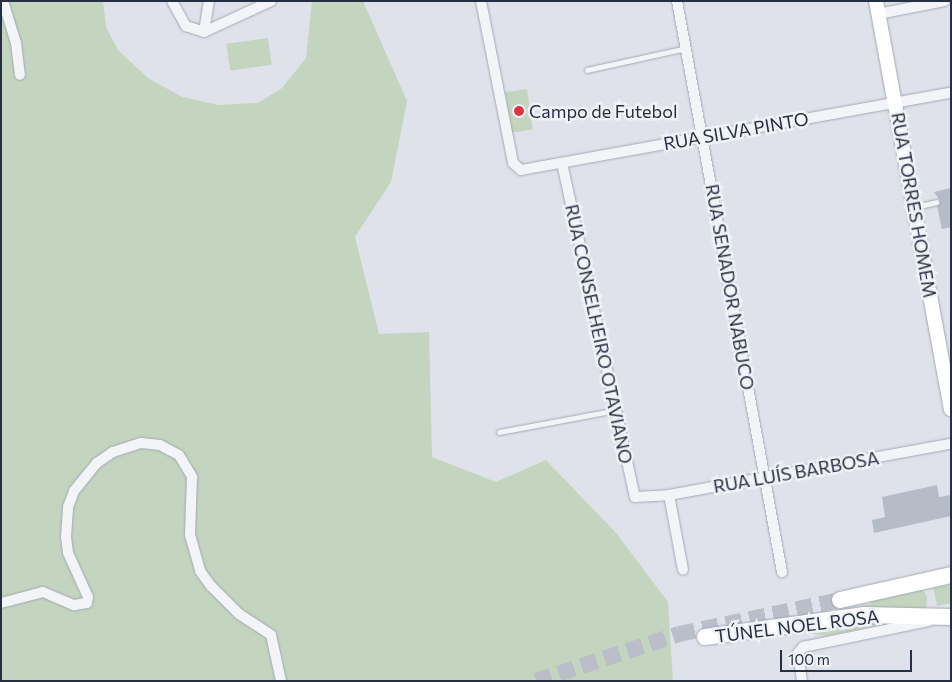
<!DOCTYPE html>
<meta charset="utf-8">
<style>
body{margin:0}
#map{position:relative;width:952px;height:682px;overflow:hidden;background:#dfe2ea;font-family:Commissioner,sans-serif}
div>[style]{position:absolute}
.green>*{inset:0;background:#c3d5bf;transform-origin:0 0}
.building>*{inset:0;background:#b6bbc8}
.primary-tunnel>*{height:16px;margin-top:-8px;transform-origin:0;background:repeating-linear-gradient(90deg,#babec9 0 16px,transparent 0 24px)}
.roads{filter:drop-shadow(0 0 1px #a4a8b5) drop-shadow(0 0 1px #a4a8b5)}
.lane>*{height:5px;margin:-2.5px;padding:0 2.5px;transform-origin:2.5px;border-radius:2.5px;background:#f2f4f8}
.street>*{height:10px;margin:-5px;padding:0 5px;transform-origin:5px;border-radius:5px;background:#f2f4f8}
.secondary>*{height:14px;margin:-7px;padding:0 7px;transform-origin:7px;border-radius:7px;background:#fff}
.primary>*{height:16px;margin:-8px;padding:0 8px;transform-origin:8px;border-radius:8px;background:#fff}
.dots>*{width:14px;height:14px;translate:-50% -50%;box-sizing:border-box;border:2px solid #eff2f7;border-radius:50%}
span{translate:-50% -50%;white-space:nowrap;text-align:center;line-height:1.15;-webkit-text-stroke:5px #eff2f7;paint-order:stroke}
.poi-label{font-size:18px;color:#262e43}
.left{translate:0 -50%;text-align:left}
.street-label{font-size:18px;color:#262e43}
.frame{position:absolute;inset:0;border:2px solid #262e43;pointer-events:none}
.scale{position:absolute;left:780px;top:650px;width:132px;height:22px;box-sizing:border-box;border:2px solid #262e43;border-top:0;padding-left:6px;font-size:15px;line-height:18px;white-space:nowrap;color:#262e43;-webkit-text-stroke:4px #eff2f7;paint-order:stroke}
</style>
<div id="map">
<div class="green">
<div style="clip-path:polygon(1px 1px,103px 1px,106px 27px,118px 50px,148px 78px,182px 97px,219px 105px,258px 103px,282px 88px,306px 58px,312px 1px,363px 1px,407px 101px,391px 182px,355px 237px,379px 334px,429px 332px,432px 457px,496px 482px,546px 460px,617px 534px,668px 602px,673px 681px,1px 681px)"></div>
<div style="left:268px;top:38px;width:27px;height:42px;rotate:82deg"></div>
<div style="left:527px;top:89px;width:41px;height:22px;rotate:82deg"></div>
<div style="clip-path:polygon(951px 585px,951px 603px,937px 606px,933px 587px)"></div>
<div style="clip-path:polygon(921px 586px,927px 597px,926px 610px,841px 610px,871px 604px,869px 601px,842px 608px,843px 604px)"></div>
<div style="clip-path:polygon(872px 619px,907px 620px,826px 636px,804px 632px,804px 627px)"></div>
</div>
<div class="building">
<div style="clip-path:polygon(951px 188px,951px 227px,942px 229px,937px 206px,940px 201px,934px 192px)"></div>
<div style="clip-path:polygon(937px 485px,939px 497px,951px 495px,951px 516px,874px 533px,872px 520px,885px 517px,882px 497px)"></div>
</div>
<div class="primary-tunnel">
<div style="left:536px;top:681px;width:151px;rotate:-18.2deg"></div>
<div style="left:679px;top:634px;width:165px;rotate:-11.9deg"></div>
</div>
<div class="roads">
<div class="lane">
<div style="left:587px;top:70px;width:101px;rotate:-12.5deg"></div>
<div style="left:915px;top:207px;width:22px;rotate:-13deg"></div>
<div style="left:499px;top:432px;width:119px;rotate:-10.6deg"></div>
</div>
<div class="street">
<div style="left:3px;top:1px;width:44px;rotate:72.8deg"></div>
<div style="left:16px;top:43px;width:32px;rotate:83deg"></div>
<div style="left:172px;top:1px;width:29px;rotate:61deg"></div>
<div style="left:186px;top:26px;width:19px;rotate:18deg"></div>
<div style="left:204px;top:32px;width:74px;rotate:-24.8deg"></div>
<div style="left:481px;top:1px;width:165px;rotate:78.8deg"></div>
<div style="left:513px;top:163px;width:11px;rotate:41deg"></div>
<div style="left:521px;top:170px;width:437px;rotate:-10.2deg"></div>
<div style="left:677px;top:1px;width:581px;rotate:79.58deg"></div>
<div style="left:878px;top:14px;width:68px;rotate:-11deg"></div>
<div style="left:204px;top:32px;width:31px;rotate:-81deg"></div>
<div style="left:562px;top:163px;width:342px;rotate:77.7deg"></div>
<div style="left:635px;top:497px;width:34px;rotate:-3deg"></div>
<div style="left:669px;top:495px;width:287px;rotate:-10.3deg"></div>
<div style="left:669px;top:495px;width:76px;rotate:79.4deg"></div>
<div style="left:1px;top:603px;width:43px;rotate:-14.7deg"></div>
<div style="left:43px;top:592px;width:34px;rotate:23deg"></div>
<div style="left:74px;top:605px;width:13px;rotate:-9deg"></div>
<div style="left:87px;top:603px;width:6px;rotate:-81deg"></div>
<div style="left:88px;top:597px;width:48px;rotate:-114.4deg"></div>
<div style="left:68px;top:553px;width:16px;rotate:-97deg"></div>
<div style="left:66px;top:537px;width:30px;rotate:-86deg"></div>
<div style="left:68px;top:507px;width:17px;rotate:-69deg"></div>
<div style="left:74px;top:491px;width:36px;rotate:-51deg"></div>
<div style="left:97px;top:463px;width:19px;rotate:-35deg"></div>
<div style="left:113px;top:452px;width:29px;rotate:-18deg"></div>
<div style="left:141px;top:443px;width:19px;rotate:6deg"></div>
<div style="left:160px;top:445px;width:21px;rotate:28deg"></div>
<div style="left:179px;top:455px;width:26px;rotate:59deg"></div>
<div style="left:192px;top:477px;width:58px;rotate:92deg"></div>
<div style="left:190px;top:535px;width:37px;rotate:74deg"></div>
<div style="left:200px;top:571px;width:19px;rotate:54deg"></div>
<div style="left:211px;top:586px;width:40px;rotate:45deg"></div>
<div style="left:239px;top:614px;width:38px;rotate:33deg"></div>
<div style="left:271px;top:635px;width:47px;rotate:77.7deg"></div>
<div style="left:802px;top:681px;width:28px;rotate:-98deg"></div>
<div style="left:798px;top:653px;width:8px;rotate:-50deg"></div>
<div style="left:803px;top:647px;width:128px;rotate:-11.7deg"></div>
</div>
<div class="secondary">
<div style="left:876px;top:1px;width:415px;rotate:79.6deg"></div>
</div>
<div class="primary">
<div style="left:840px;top:600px;width:114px;rotate:-12.7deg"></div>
<div style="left:705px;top:637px;width:161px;rotate:-7.9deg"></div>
<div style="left:864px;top:615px;width:87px;rotate:1.3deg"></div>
</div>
</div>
<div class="dots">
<div style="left:519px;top:111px;background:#dd3640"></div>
</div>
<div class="poi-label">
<span class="left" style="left:529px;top:111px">Campo de Futebol</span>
</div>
<div class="street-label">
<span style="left:736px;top:131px;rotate:-10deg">RUA SILVA PINTO</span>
<span style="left:914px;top:205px;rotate:80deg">RUA TORRES HOMEM</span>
<span style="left:730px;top:287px;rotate:80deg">RUA SENADOR NABUCO</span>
<span style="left:599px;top:334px;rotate:78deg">RUA CONSELHEIRO OTAVIANO</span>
<span style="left:796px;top:472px;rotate:-10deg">RUA LUÍS BARBOSA</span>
<span style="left:797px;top:626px;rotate:-7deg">TÚNEL NOEL ROSA</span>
</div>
<div class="frame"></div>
<div class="scale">100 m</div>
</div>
